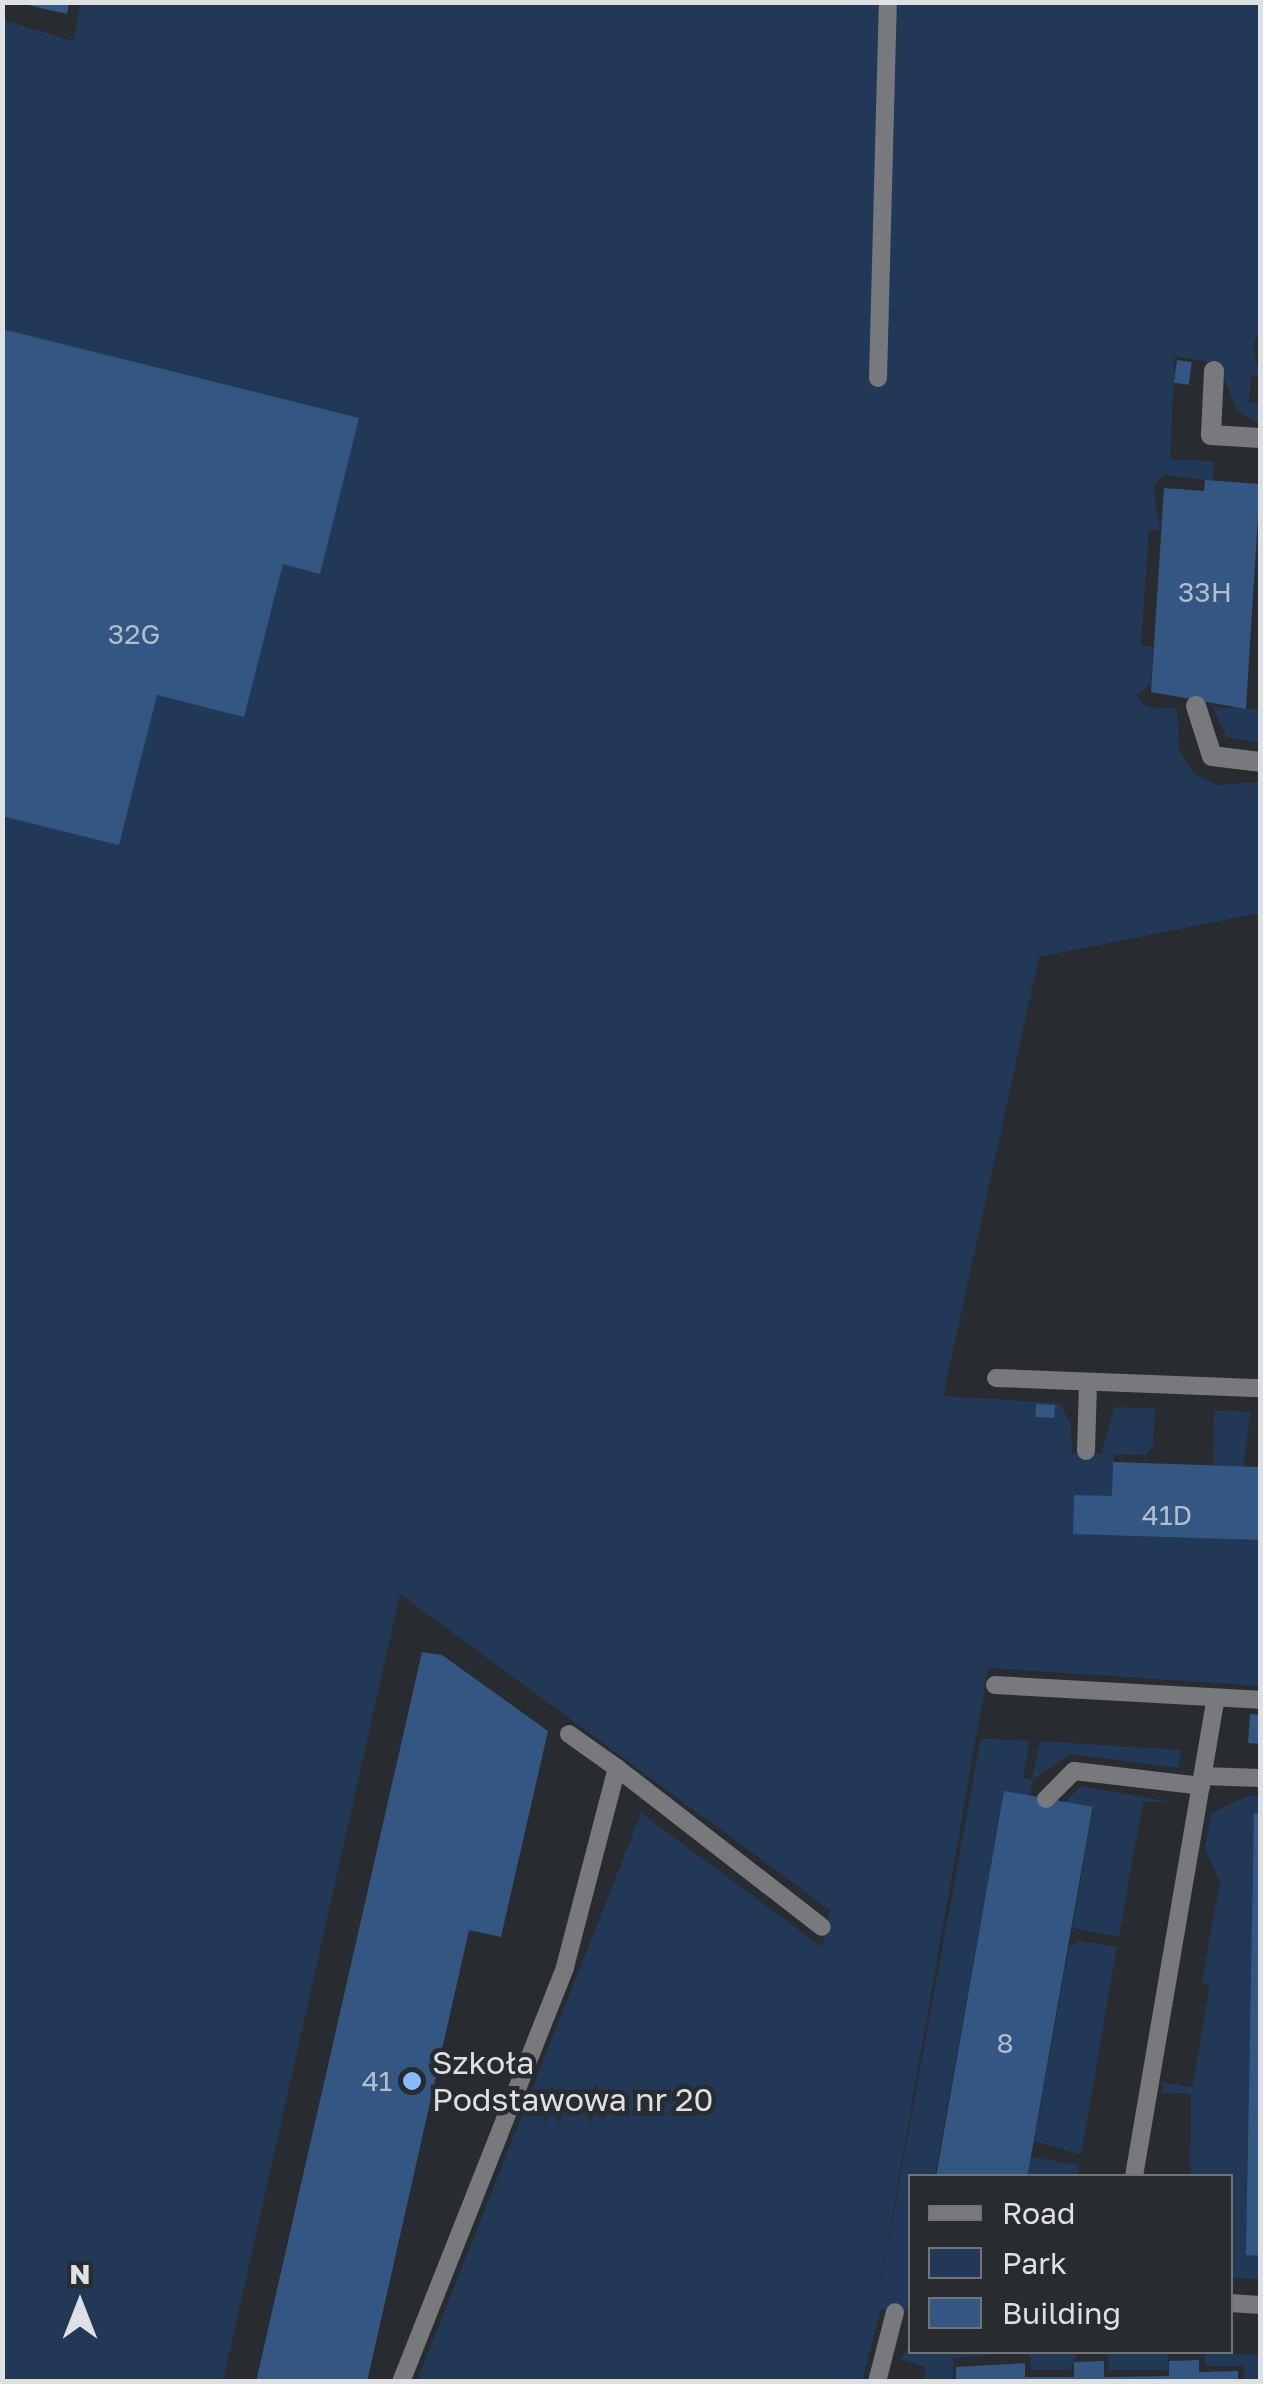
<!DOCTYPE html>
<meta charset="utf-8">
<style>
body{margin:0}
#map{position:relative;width:1263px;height:2384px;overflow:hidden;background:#282b2f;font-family:"Golos Text",sans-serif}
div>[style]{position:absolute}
.green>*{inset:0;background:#213856}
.building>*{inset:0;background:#335683;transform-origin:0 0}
.service>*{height:18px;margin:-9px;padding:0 9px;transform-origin:9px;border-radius:9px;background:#78797c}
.minor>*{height:20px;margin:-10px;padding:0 10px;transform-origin:10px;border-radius:10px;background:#78797c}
.dots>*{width:28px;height:28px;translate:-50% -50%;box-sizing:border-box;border:5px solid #282b2f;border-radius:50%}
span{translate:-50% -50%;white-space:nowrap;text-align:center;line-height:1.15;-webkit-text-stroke:9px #282b2f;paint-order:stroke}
.number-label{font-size:28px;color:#b3becb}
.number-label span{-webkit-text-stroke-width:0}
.poi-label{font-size:32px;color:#dee0e3}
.left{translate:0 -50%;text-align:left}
.frame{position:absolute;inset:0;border:5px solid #dee0e3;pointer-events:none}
.legend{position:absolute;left:908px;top:2174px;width:325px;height:180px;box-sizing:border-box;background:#282b2f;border:2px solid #717377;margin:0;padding:12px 18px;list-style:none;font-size:30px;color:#dee0e3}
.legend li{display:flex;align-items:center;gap:20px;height:50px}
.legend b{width:50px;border:2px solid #717377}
.north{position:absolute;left:30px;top:2254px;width:100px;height:100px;-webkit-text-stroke:8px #282b2f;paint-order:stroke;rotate:0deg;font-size:28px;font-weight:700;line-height:40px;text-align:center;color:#dee0e3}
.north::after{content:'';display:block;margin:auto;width:35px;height:45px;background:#dee0e3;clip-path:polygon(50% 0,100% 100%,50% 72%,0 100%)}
</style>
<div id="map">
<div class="green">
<div style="clip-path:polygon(81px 2px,1260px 3px,1260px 328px,1253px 346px,1260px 377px,1251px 376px,1249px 402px,1260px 403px,1260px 425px,1237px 410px,1218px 364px,1175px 356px,1170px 459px,1214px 461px,1213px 481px,1164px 475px,1153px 485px,1160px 530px,1149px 530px,1141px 645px,1153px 647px,1151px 682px,1137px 696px,1147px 707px,1177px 708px,1179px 751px,1197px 776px,1218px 785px,1260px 782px,1260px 913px,1039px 957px,943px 1396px,1059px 1403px,1071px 1423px,1072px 1454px,1101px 1454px,1115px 1407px,1155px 1408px,1153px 1446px,1145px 1455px,1114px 1454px,1112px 1496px,1073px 1533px,1260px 1540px,1260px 1686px,988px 1668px,879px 2292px,981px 1738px,1030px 1741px,1023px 1778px,1032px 1780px,1040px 1741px,1182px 1750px,1178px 1768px,1070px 1754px,1033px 1780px,1029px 1796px,1004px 1792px,935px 2176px,910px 2176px,910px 2311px,881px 2309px,862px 2381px,417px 2381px,641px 1813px,822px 1947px,830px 1910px,400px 1594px,223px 2381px,3px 2381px,3px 20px,73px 41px)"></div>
<div style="clip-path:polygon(1213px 707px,1260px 709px,1260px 743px,1226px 737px)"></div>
<div style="clip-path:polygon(1214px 1410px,1251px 1412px,1243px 1467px,1213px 1465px)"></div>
<div style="clip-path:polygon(1081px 1786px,1171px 1802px,1143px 1802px,1119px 1937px,1072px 1928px,1093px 1808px,1065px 1802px)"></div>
<div style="clip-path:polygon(1248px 1796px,1260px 1796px,1260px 1814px,1246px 2255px,1260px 2256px,1260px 2279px,1231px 2278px,1230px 2176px,1190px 2176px,1191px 2094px,1162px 2093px,1163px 2082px,1192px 2087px,1210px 1985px,1202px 1983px,1220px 1881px,1205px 1850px,1211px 1813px)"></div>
<div style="clip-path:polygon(1081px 1941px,1117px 1947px,1081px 2155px,1034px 2141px,1069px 1946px)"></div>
<div style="clip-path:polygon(1031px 2157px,1079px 2165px,1077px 2176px,1028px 2176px)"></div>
<div style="clip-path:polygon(910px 2344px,910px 2352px,1000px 2354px,953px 2358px,953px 2381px,923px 2381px,926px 2368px,900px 2359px)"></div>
<div style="clip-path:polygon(1078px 2352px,1070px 2370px,1031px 2370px,1030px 2355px,1013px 2354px)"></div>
<div style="clip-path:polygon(1169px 2352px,1167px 2370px,1109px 2370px,1108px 2355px,1090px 2354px)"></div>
<div style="clip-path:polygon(1205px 2352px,1260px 2355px,1260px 2381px,1244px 2381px,1243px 2366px,1205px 2366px)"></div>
</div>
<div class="building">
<div style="clip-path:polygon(15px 2px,69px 2px,67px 14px)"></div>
<div style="clip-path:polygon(2px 329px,359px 418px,320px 574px,283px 564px,244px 717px,157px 695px,119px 845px,2px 816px)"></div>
<div style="left:1177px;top:360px;width:15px;height:23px;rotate:8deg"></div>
<div style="clip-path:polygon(1205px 480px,1260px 484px,1246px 709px,1151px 692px,1164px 488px,1204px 491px)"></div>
<div style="left:1036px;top:1404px;width:19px;height:13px;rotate:3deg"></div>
<div style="clip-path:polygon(1113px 1462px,1260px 1467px,1260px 1540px,1073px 1534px,1074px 1495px,1112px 1496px)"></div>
<div style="clip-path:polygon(422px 1652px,442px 1655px,548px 1731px,501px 1937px,469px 1930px,367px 2382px,256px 2382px)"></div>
<div style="clip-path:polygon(1250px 1714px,1260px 1715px,1260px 1744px,1248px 1743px)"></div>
<div style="left:1004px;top:1791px;width:90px;height:391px;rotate:10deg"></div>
<div style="clip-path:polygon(1254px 1813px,1260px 1814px,1260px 2256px,1246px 2255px)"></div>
<div style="clip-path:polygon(1199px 2360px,1199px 2372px,1238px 2371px,1238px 2382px,956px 2382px,956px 2367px,1025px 2363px,1025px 2377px,1074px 2377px,1074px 2362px,1104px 2361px,1104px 2377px,1169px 2376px,1169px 2361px)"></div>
</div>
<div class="service">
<div style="left:878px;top:378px;width:376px;rotate:-88.5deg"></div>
<div style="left:996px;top:1378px;width:264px;rotate:2.2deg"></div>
<div style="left:1086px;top:1451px;width:69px;rotate:-88.3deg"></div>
<div style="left:995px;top:1685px;width:265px;rotate:3.2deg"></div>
<div style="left:569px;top:1734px;width:59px;rotate:35.3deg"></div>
<div style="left:1203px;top:1776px;width:57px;rotate:2deg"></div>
<div style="left:1046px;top:1799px;width:40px;rotate:-45deg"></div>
<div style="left:1074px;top:1771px;width:128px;rotate:6.7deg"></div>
<div style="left:1134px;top:2176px;width:485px;rotate:-80.3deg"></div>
<div style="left:1230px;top:2303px;width:30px;rotate:4deg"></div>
<div style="left:401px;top:2382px;width:446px;rotate:-68.4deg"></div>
<div style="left:565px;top:1967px;width:206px;rotate:-75.4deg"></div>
<div style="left:617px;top:1768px;width:259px;rotate:37.8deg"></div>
<div style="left:877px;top:2382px;width:72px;rotate:-75.6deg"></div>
</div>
<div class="minor">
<div style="left:1214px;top:371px;width:64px;rotate:92.7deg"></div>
<div style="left:1211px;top:435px;width:49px;rotate:3.5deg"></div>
<div style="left:1196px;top:706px;width:52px;rotate:72.3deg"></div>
<div style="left:1212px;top:756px;width:48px;rotate:7.1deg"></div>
</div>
<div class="dots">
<div style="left:412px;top:2081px;background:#88bafc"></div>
</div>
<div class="number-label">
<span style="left:1205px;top:592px">33H</span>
<span style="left:134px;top:634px">32G</span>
<span style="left:1167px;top:1515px">41D</span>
<span style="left:1005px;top:2043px">8</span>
<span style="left:377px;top:2081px">41</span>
</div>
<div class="poi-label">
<span class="left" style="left:432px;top:2081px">Szkoła<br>Podstawowa nr 20</span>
</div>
<div class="frame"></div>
<ul class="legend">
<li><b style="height:12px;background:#78797c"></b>Road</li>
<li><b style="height:28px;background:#213856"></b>Park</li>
<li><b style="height:28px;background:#335683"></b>Building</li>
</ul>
<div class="north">N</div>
</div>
